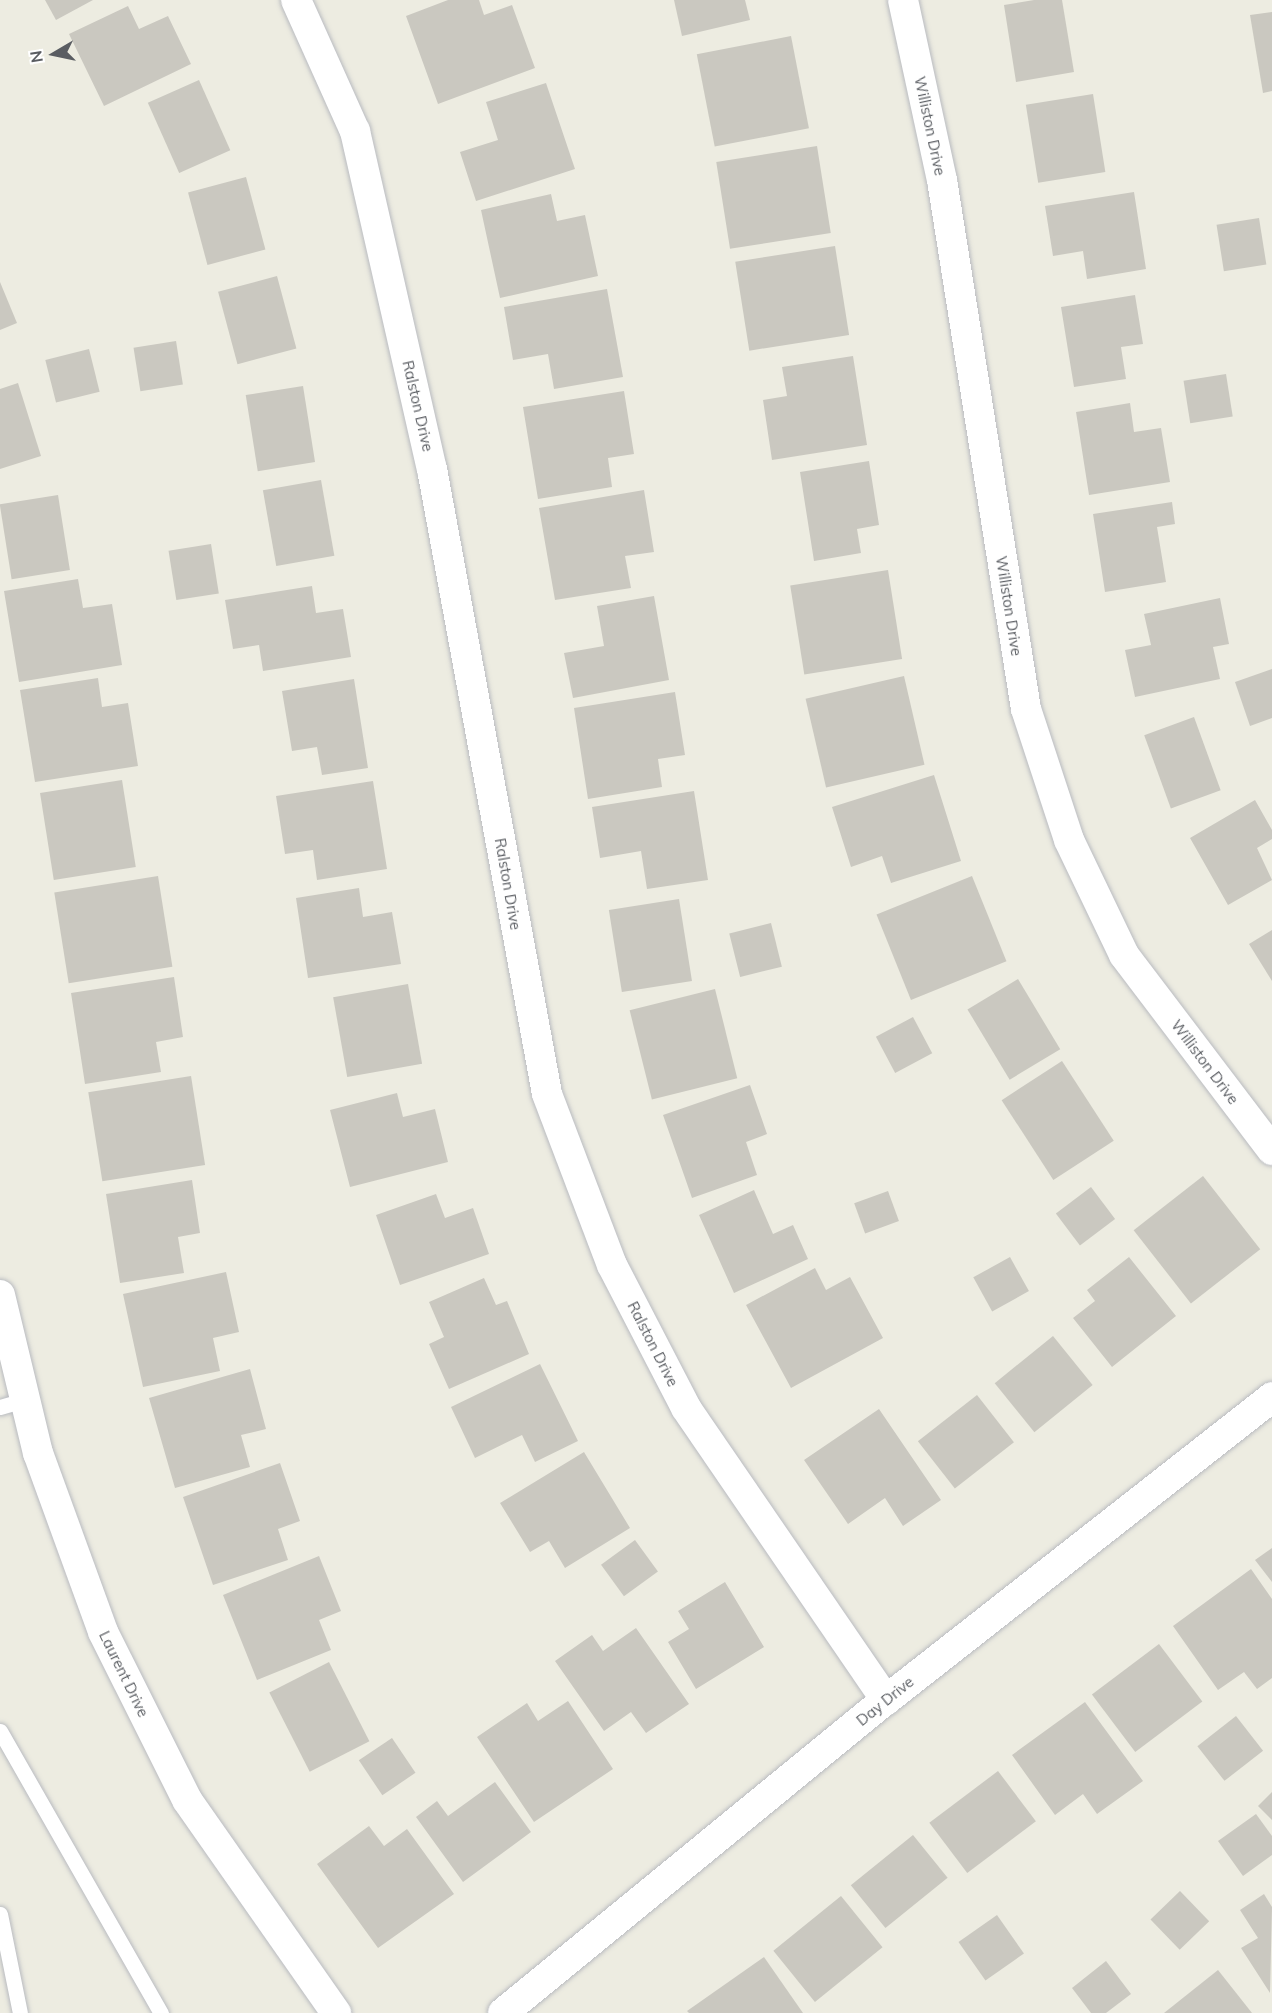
<!DOCTYPE html>
<style>
body{margin:0}
#map{position:relative;width:1272px;height:2013px;overflow:hidden;background:#edece1;font-family:Mulish,sans-serif}
div>[style]{position:absolute}
.building>*{inset:0;background:#cac8c0;transform-origin:0 0}
.roads{filter:drop-shadow(0 0 2px #b9bbc0) drop-shadow(0 0 2px #b9bbc0)}
.lane>*{height:15px;margin:-7.5px;padding:0 7.5px;transform-origin:7.5px;border-radius:7.5px;background:#fff}
.street>*{height:30px;margin:-15px;padding:0 15px;transform-origin:15px;border-radius:15px;background:#fff}
span{translate:-50% -50%;white-space:nowrap;text-align:center;line-height:1.15;-webkit-text-stroke:4.5px #fff;paint-order:stroke}
.street-label{font-size:15px;color:#5a5d62}
.north{position:absolute;left:24px;top:24px;width:60px;height:60px;-webkit-text-stroke:4px #fff;paint-order:stroke;rotate:261deg;font-size:16px;font-weight:700;line-height:24px;text-align:center;color:#5a5d62}
.north::after{content:'';display:block;margin:auto;width:21px;height:27px;background:#5a5d62;clip-path:polygon(50% 0,100% 100%,50% 72%,0 100%)}
</style>
<div id="map">
<div class="building">
<div style="clip-path:polygon(45px 0,93px 0,56px 20px)"></div>
<div style="clip-path:polygon(448px 0,479px 0,484px 15px,512px 5px,535px 68px,438px 104px,406px 16px)"></div>
<div style="clip-path:polygon(674px 0,745px 0,750px 20px,682px 36px)"></div>
<div style="clip-path:polygon(1034px 0,1062px 0,1074px 72px,1016px 82px,1004px 5px)"></div>
<div style="clip-path:polygon(128px 6px,139px 29px,168px 16px,191px 64px,104px 106px,69px 34px)"></div>
<div style="clip-path:polygon(1272px 12px,1272px 91px,1263px 93px,1250px 15px)"></div>
<div style="left:791px;top:36px;width:94px;height:96px;rotate:79deg"></div>
<div style="left:199px;top:80px;width:77px;height:56px;rotate:66deg"></div>
<div style="clip-path:polygon(546px 83px,575px 169px,476px 201px,460px 152px,498px 140px,486px 102px)"></div>
<div style="left:1093px;top:94px;width:79px;height:68px;rotate:81deg"></div>
<div style="left:817px;top:146px;width:88px;height:102px;rotate:81deg"></div>
<div style="left:246px;top:177px;width:75px;height:60px;rotate:75deg"></div>
<div style="clip-path:polygon(1134px 192px,1146px 269px,1087px 279px,1083px 251px,1053px 256px,1045px 206px)"></div>
<div style="clip-path:polygon(551px 194px,557px 221px,585px 215px,598px 276px,500px 298px,481px 210px)"></div>
<div style="left:1259px;top:218px;width:47px;height:43px;rotate:81deg"></div>
<div style="left:835px;top:246px;width:90px;height:101px;rotate:81deg"></div>
<div style="left:277px;top:276px;width:75px;height:61px;rotate:75deg"></div>
<div style="clip-path:polygon(0 282px,17px 323px,0 330px)"></div>
<div style="clip-path:polygon(607px 289px,623px 377px,554px 389px,548px 354px,513px 360px,504px 307px)"></div>
<div style="clip-path:polygon(1135px 295px,1143px 344px,1121px 347px,1126px 379px,1074px 387px,1061px 307px)"></div>
<div style="left:176px;top:341px;width:44px;height:43px;rotate:81deg"></div>
<div style="left:89px;top:349px;width:44px;height:45px;rotate:76deg"></div>
<div style="clip-path:polygon(853px 356px,867px 445px,772px 460px,763px 400px,787px 396px,782px 367px)"></div>
<div style="left:1226px;top:374px;width:43px;height:43px;rotate:81deg"></div>
<div style="clip-path:polygon(18px 383px,41px 456px,0 469px,0 389px)"></div>
<div style="left:303px;top:386px;width:77px;height:58px;rotate:81deg"></div>
<div style="clip-path:polygon(624px 391px,634px 454px,608px 458px,612px 487px,538px 499px,523px 407px)"></div>
<div style="clip-path:polygon(1130px 403px,1134px 432px,1161px 428px,1170px 482px,1089px 495px,1076px 412px)"></div>
<div style="clip-path:polygon(869px 461px,879px 525px,857px 529px,861px 553px,814px 561px,800px 472px)"></div>
<div style="left:321px;top:480px;width:77px;height:59px;rotate:80deg"></div>
<div style="clip-path:polygon(644px 490px,654px 552px,625px 556px,631px 588px,555px 600px,539px 508px)"></div>
<div style="left:58px;top:495px;width:76px;height:59px;rotate:81deg"></div>
<div style="clip-path:polygon(1172px 502px,1175px 524px,1157px 527px,1166px 582px,1105px 592px,1093px 514px)"></div>
<div style="left:211px;top:544px;width:50px;height:43px;rotate:81deg"></div>
<div style="left:888px;top:570px;width:90px;height:99px;rotate:81deg"></div>
<div style="clip-path:polygon(78px 579px,83px 608px,112px 604px,122px 665px,19px 682px,4px 591px)"></div>
<div style="clip-path:polygon(312px 586px,316px 613px,343px 609px,351px 657px,263px 671px,259px 645px,233px 649px,225px 600px)"></div>
<div style="clip-path:polygon(654px 596px,669px 680px,573px 698px,564px 653px,604px 646px,597px 606px)"></div>
<div style="clip-path:polygon(1220px 598px,1229px 644px,1213px 647px,1220px 679px,1135px 697px,1125px 650px,1151px 645px,1144px 614px)"></div>
<div style="clip-path:polygon(1272px 669px,1272px 718px,1250px 726px,1235px 682px)"></div>
<div style="left:904px;top:676px;width:91px;height:101px;rotate:77deg"></div>
<div style="clip-path:polygon(98px 678px,102px 707px,128px 703px,138px 766px,35px 782px,20px 690px)"></div>
<div style="clip-path:polygon(354px 679px,368px 768px,322px 775px,317px 747px,292px 751px,282px 691px)"></div>
<div style="clip-path:polygon(675px 692px,685px 755px,658px 759px,662px 787px,588px 799px,574px 708px)"></div>
<div style="left:1194px;top:717px;width:78px;height:53px;rotate:70deg"></div>
<div style="clip-path:polygon(934px 775px,961px 861px,891px 883px,882px 856px,851px 867px,832px 807px)"></div>
<div style="left:122px;top:780px;width:88px;height:83px;rotate:81deg"></div>
<div style="clip-path:polygon(373px 781px,387px 869px,317px 880px,313px 850px,285px 854px,276px 796px)"></div>
<div style="clip-path:polygon(694px 791px,708px 880px,647px 889px,641px 851px,600px 858px,592px 807px)"></div>
<div style="clip-path:polygon(1255px 800px,1272px 830px,1272px 839px,1257px 848px,1272px 880px,1228px 905px,1190px 838px)"></div>
<div style="left:158px;top:876px;width:92px;height:105px;rotate:81deg"></div>
<div style="left:972px;top:876px;width:92px;height:103px;rotate:68deg"></div>
<div style="clip-path:polygon(359px 888px,363px 917px,392px 912px,401px 964px,308px 978px,296px 898px)"></div>
<div style="left:679px;top:899px;width:83px;height:71px;rotate:81deg"></div>
<div style="left:771px;top:923px;width:45px;height:43px;rotate:76deg"></div>
<div style="clip-path:polygon(1272px 930px,1272px 981px,1249px 944px)"></div>
<div style="clip-path:polygon(174px 977px,183px 1037px,156px 1042px,161px 1072px,85px 1084px,71px 993px)"></div>
<div style="left:1018px;top:979px;width:82px;height:59px;rotate:59deg"></div>
<div style="left:408px;top:984px;width:81px;height:76px;rotate:80deg"></div>
<div style="left:715px;top:989px;width:92px;height:88px;rotate:76deg"></div>
<div style="left:913px;top:1017px;width:41px;height:42px;rotate:62deg"></div>
<div style="left:1062px;top:1061px;width:95px;height:72px;rotate:57deg"></div>
<div style="left:191px;top:1076px;width:90px;height:104px;rotate:81deg"></div>
<div style="clip-path:polygon(750px 1085px,767px 1134px,746px 1142px,757px 1175px,692px 1198px,663px 1115px)"></div>
<div style="clip-path:polygon(397px 1093px,403px 1117px,435px 1109px,448px 1162px,350px 1187px,330px 1110px)"></div>
<div style="left:1203px;top:1176px;width:93px;height:88px;rotate:52deg"></div>
<div style="clip-path:polygon(192px 1180px,200px 1233px,178px 1237px,184px 1273px,120px 1283px,106px 1194px)"></div>
<div style="left:1091px;top:1187px;width:40px;height:44px;rotate:53deg"></div>
<div style="clip-path:polygon(754px 1190px,773px 1234px,793px 1225px,808px 1259px,734px 1293px,699px 1215px)"></div>
<div style="left:888px;top:1191px;width:32px;height:36px;rotate:70deg"></div>
<div style="clip-path:polygon(436px 1194px,445px 1218px,473px 1208px,489px 1254px,400px 1285px,376px 1215px)"></div>
<div style="left:1010px;top:1257px;width:39px;height:42px;rotate:61deg"></div>
<div style="clip-path:polygon(1129px 1257px,1176px 1316px,1112px 1367px,1073px 1318px,1095px 1301px,1087px 1290px)"></div>
<div style="clip-path:polygon(815px 1268px,826px 1290px,850px 1277px,883px 1338px,791px 1388px,746px 1305px)"></div>
<div style="clip-path:polygon(226px 1272px,239px 1332px,213px 1338px,220px 1371px,143px 1387px,123px 1294px)"></div>
<div style="clip-path:polygon(484px 1278px,496px 1305px,507px 1301px,529px 1354px,449px 1389px,429px 1344px,444px 1337px,429px 1302px)"></div>
<div style="left:1053px;top:1336px;width:63px;height:75px;rotate:51deg"></div>
<div style="clip-path:polygon(540px 1364px,578px 1441px,535px 1462px,522px 1435px,475px 1458px,451px 1407px)"></div>
<div style="clip-path:polygon(250px 1369px,266px 1429px,241px 1435px,250px 1467px,175px 1488px,149px 1398px)"></div>
<div style="left:977px;top:1395px;width:60px;height:75px;rotate:52deg"></div>
<div style="clip-path:polygon(879px 1409px,941px 1500px,903px 1526px,885px 1498px,848px 1524px,804px 1460px)"></div>
<div style="clip-path:polygon(584px 1452px,630px 1528px,565px 1568px,549px 1541px,530px 1552px,500px 1503px)"></div>
<div style="clip-path:polygon(280px 1463px,300px 1521px,278px 1529px,288px 1560px,213px 1585px,183px 1497px)"></div>
<div style="left:635px;top:1540px;width:39px;height:42px;rotate:54deg"></div>
<div style="clip-path:polygon(1272px 1548px,1272px 1582px,1255px 1560px)"></div>
<div style="clip-path:polygon(319px 1556px,341px 1611px,319px 1620px,331px 1650px,257px 1680px,223px 1595px)"></div>
<div style="clip-path:polygon(1251px 1569px,1272px 1599px,1272px 1678px,1257px 1689px,1244px 1672px,1218px 1690px,1173px 1626px)"></div>
<div style="clip-path:polygon(725px 1582px,764px 1647px,696px 1689px,668px 1642px,689px 1629px,678px 1611px)"></div>
<div style="clip-path:polygon(636px 1628px,689px 1704px,646px 1733px,631px 1712px,604px 1731px,555px 1661px,592px 1635px,603px 1651px)"></div>
<div style="left:1159px;top:1644px;width:72px;height:84px;rotate:53deg"></div>
<div style="left:329px;top:1662px;width:89px;height:67px;rotate:63deg"></div>
<div style="clip-path:polygon(568px 1701px,613px 1769px,534px 1822px,477px 1737px,527px 1703px,538px 1721px)"></div>
<div style="clip-path:polygon(1085px 1702px,1143px 1781px,1097px 1814px,1083px 1794px,1055px 1815px,1012px 1755px)"></div>
<div style="left:1236px;top:1716px;width:44px;height:49px;rotate:52deg"></div>
<div style="left:392px;top:1738px;width:42px;height:40px;rotate:56deg"></div>
<div style="left:998px;top:1771px;width:63px;height:86px;rotate:53deg"></div>
<div style="clip-path:polygon(495px 1782px,531px 1832px,463px 1882px,416px 1817px,437px 1801px,448px 1816px)"></div>
<div style="clip-path:polygon(1272px 1792px,1272px 1820px,1258px 1806px)"></div>
<div style="clip-path:polygon(1256px 1814px,1272px 1836px,1272px 1855px,1243px 1876px,1218px 1841px)"></div>
<div style="clip-path:polygon(369px 1826px,384px 1846px,407px 1829px,454px 1894px,378px 1948px,317px 1864px)"></div>
<div style="left:913px;top:1835px;width:55px;height:80px;rotate:51deg"></div>
<div style="left:1180px;top:1891px;width:42px;height:41px;rotate:46deg"></div>
<div style="clip-path:polygon(1264px 1894px,1272px 1907px,1270px 1993px,1241px 1948px,1258px 1938px,1240px 1910px)"></div>
<div style="left:841px;top:1896px;width:66px;height:87px;rotate:51deg"></div>
<div style="left:997px;top:1915px;width:47px;height:47px;rotate:55deg"></div>
<div style="clip-path:polygon(764px 1957px,803px 2013px,689px 2013px,687px 2011px)"></div>
<div style="clip-path:polygon(1106px 1961px,1131px 1994px,1106px 2013px,1091px 2013px,1072px 1988px)"></div>
<div style="clip-path:polygon(1218px 1970px,1252px 2013px,1164px 2013px)"></div>
</div>
<div class="roads">
<div class="lane">
<div style="left:0;top:1407px;width:26px;rotate:-16deg"></div>
<div style="left:0;top:1731px;width:325px;rotate:60.3deg"></div>
<div style="left:0;top:1914px;width:101px;rotate:78.6deg"></div>
</div>
<div class="street">
<div style="left:296px;top:0;width:144px;rotate:65.8deg"></div>
<div style="left:355px;top:131px;width:347px;rotate:77.2deg"></div>
<div style="left:432px;top:469px;width:635px;rotate:79.57deg"></div>
<div style="left:547px;top:1094px;width:183px;rotate:69.2deg"></div>
<div style="left:612px;top:1265px;width:161px;rotate:62.6deg"></div>
<div style="left:686px;top:1408px;width:354px;rotate:55.6deg"></div>
<div style="left:903px;top:0;width:184px;rotate:77.8deg"></div>
<div style="left:942px;top:180px;width:536px;rotate:80.98deg"></div>
<div style="left:1026px;top:709px;width:138px;rotate:71.8deg"></div>
<div style="left:1069px;top:840px;width:127px;rotate:64.4deg"></div>
<div style="left:1124px;top:955px;width:245px;rotate:52.8deg"></div>
<div style="left:0;top:1295px;width:163px;rotate:76.5deg"></div>
<div style="left:38px;top:1453px;width:190px;rotate:70deg"></div>
<div style="left:103px;top:1632px;width:188px;rotate:63.4deg"></div>
<div style="left:187px;top:1800px;width:260px;rotate:55deg"></div>
<div style="left:503px;top:2013px;width:495px;rotate:-39.3deg"></div>
<div style="left:886px;top:1700px;width:491px;rotate:-38.1deg"></div>
</div>
</div>
<div class="street-label">
<span style="left:930px;top:126px;rotate:78deg">Williston Drive</span>
<span style="left:418px;top:406px;rotate:77deg">Ralston Drive</span>
<span style="left:1009px;top:606px;rotate:81deg">Williston Drive</span>
<span style="left:508px;top:884px;rotate:80deg">Ralston Drive</span>
<span style="left:1205px;top:1062px;rotate:53deg">Williston Drive</span>
<span style="left:653px;top:1344px;rotate:63deg">Ralston Drive</span>
<span style="left:124px;top:1674px;rotate:64deg">Laurent Drive</span>
<span style="left:885px;top:1701px;rotate:-39deg">Day Drive</span>
</div>
<div class="north">N</div>
</div>
